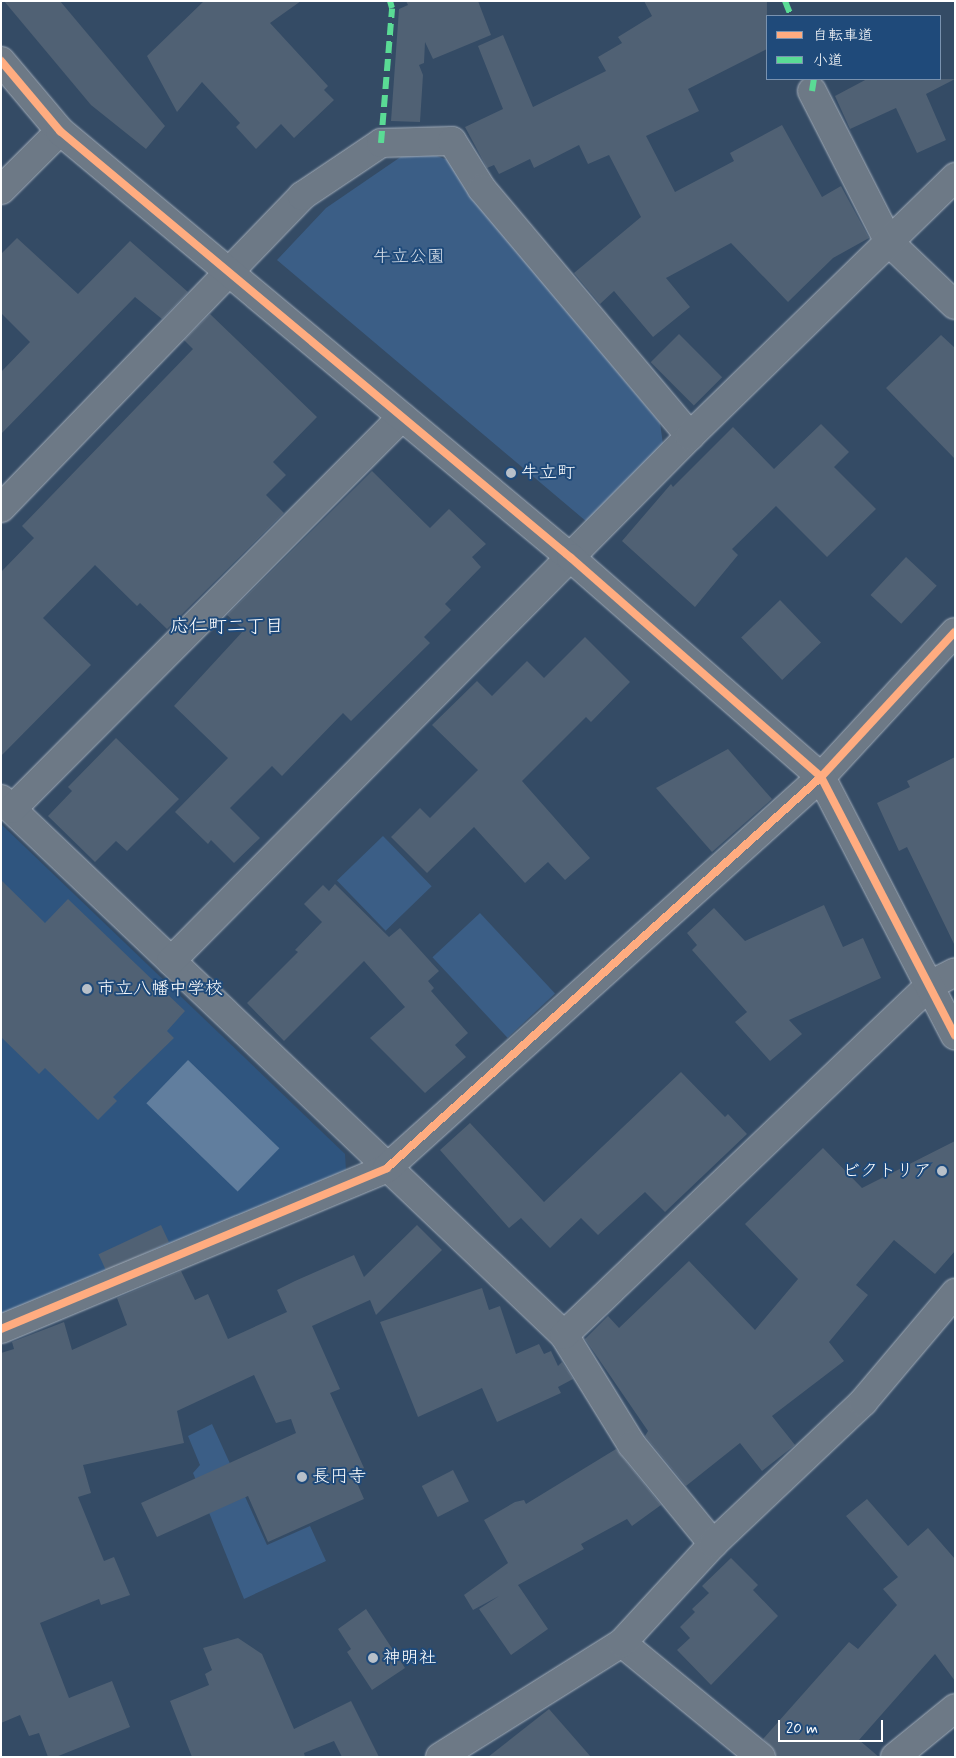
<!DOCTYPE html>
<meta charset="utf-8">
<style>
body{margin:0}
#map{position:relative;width:956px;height:1758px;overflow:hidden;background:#344b65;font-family:Mynerve,"Klee One",sans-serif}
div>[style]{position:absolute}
.built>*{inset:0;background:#2f557f}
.green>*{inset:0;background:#3b5e86;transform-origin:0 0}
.water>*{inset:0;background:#617e9e;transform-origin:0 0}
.building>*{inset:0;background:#506174;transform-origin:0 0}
.roads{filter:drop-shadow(0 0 1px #a4aeba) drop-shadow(0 0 1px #a4aeba)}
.minor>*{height:28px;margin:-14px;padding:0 14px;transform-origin:14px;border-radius:14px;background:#6d7986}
.tertiary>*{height:28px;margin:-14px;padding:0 14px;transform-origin:14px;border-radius:14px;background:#6d7986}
.quiet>*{height:6px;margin-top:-3px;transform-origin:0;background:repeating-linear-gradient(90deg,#5adb95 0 12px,transparent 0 18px)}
.cycleway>*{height:8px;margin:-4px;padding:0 4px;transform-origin:4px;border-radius:4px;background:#ffac80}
.dots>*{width:14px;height:14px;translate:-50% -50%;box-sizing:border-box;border:2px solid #1f4a7a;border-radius:50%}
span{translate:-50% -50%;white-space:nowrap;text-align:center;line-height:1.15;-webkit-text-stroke:4px #1f4a7a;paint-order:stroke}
.park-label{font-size:18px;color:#d8dfe8}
.poi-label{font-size:18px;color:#fff}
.left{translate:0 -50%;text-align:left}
.right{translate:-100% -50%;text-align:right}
.neighbourhood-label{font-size:19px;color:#fff}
.frame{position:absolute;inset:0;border:2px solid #fff;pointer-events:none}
.legend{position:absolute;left:766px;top:15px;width:175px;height:65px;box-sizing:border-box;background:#1f4a7a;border:1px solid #7992af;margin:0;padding:6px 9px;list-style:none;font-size:15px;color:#fff}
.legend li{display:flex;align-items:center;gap:10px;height:25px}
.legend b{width:25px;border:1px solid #7992af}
.scale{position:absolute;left:778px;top:1720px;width:105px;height:22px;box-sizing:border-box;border:2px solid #fff;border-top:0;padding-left:6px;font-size:15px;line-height:18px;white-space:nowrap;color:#fff;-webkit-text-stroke:4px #1f4a7a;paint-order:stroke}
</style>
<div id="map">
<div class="built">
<div style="clip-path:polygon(1px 824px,345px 1154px,346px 1170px,1px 1316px)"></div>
</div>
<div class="green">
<div style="clip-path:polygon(428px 153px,448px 160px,465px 189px,660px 423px,663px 444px,587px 522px,277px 260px,326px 208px,402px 156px)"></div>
<div style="left:383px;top:836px;width:70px;height:64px;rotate:46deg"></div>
<div style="left:480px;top:913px;width:110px;height:65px;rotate:47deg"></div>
<div style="clip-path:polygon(212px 1424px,267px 1545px,310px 1526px,326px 1561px,244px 1599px,193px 1473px,200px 1465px,188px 1436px)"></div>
</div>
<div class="water">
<div style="left:188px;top:1060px;width:127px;height:60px;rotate:44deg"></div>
</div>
<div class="building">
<div style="clip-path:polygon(4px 1px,60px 1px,165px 126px,146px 149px,91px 105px)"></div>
<div style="clip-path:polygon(204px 1px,301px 1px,270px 23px,328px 86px,324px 90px,334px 100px,294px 138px,281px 124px,256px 149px,236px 127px,240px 123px,202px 82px,177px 112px,147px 56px)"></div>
<div style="clip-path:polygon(406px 1px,478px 1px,491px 35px,433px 59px,425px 42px,424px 63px,419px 65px,423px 75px,420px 122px,391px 121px,399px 9px,408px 5px)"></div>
<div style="clip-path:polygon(644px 1px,767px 1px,767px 49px,688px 89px,699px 111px,646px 136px,675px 192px,734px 161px,730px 153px,782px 125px,822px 197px,841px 186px,869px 238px,833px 258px,788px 302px,731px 243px,666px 278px,690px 307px,653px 337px,614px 291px,600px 304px,574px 273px,641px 217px,609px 155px,588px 164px,579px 145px,534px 168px,530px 159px,499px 174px,494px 165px,487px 168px,465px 127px,503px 109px,478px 46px,503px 35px,533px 107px,606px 71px,598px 57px,622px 43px,618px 37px,652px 16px)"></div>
<div style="clip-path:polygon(867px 79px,955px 79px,926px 94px,946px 140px,917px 153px,896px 108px,850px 129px,835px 96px)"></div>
<div style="clip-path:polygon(17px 238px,78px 294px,130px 241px,188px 292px,162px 319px,135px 297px,1px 434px,1px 372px,30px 342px,1px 313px,1px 254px)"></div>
<div style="clip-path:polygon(210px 314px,317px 417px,273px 462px,286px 475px,266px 495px,284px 513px,167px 629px,140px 603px,137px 606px,95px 565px,43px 618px,91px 665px,1px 756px,1px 572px,34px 538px,22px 526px,193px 349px,184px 340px)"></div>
<div style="left:679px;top:334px;width:61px;height:40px;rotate:45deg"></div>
<div style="clip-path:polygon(941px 335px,955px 348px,955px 459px,886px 388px)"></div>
<div style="clip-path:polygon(821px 424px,849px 452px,834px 467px,876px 509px,827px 557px,776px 506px,732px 549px,738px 555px,695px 607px,622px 541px,671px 484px,673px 487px,733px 427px,774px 469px)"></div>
<div style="clip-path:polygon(372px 471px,430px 528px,449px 509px,486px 544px,472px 557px,481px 567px,445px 604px,451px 610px,424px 637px,430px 643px,351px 721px,343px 713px,282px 776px,272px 766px,230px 808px,260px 838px,234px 863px,211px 840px,208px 844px,175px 812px,228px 758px,174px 706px,244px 630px,227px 615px)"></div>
<div style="left:906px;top:557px;width:42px;height:52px;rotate:43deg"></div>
<div style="left:780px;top:600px;width:59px;height:54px;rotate:46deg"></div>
<div style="clip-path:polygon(585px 637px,630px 682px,591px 722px,586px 717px,522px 781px,590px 858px,565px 880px,548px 862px,525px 883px,474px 827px,427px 873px,391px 837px,420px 808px,430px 818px,478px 770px,432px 725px,477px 681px,492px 696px,527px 661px,544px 678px)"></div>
<div style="clip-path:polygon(116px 738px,179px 799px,127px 851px,116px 841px,95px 862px,48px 816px,72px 791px,68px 787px)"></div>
<div style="clip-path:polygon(728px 749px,772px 799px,712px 852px,656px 788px)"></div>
<div style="clip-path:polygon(955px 757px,955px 946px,907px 847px,899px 851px,877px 803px,910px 787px,907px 781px)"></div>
<div style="clip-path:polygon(1px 880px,45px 923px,68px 899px,185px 1011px,167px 1031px,174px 1038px,113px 1097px,117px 1101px,98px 1120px,45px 1068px,39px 1074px,1px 1037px)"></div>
<div style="clip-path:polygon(335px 884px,389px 937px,400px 928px,439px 971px,428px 981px,434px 988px,431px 991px,468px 1033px,455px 1045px,466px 1057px,425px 1093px,370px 1038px,405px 1007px,364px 961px,284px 1041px,247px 1003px,298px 952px,295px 950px,322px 922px,304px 904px,323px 885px,329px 891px)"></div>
<div style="clip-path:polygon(824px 905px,843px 947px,863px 938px,881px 978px,789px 1020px,802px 1034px,770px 1061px,735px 1022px,747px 1012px,692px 950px,697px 945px,687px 933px,714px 908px,745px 941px)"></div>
<div style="clip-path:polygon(681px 1072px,725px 1117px,728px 1114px,747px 1134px,665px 1212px,645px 1192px,598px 1235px,581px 1218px,550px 1248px,521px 1218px,509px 1228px,440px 1150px,470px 1123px,544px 1202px)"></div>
<div style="clip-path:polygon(955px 1141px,955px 1251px,935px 1274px,894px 1240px,856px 1285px,868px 1295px,829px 1342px,844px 1361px,772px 1416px,795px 1445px,762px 1471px,740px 1443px,686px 1486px,645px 1436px,648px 1431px,585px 1339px,608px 1316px,619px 1328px,689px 1261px,755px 1330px,798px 1279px,745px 1224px,823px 1148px,862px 1188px)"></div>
<div style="left:161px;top:1225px;width:19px;height:69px;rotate:65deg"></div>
<div style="clip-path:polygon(417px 1225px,442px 1250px,376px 1315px,370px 1300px,312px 1326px,340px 1389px,330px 1393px,364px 1468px,353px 1474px,364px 1499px,268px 1542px,248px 1496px,157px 1537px,141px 1503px,296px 1433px,291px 1419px,276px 1423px,254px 1375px,177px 1411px,184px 1443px,83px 1465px,91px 1493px,78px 1497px,104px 1561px,114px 1557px,130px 1595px,101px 1605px,99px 1599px,40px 1623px,69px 1698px,112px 1681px,130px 1727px,56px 1757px,48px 1757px,39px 1733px,29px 1736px,20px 1715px,1px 1723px,1px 1353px,14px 1349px,12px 1342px,64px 1322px,72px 1350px,127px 1325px,117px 1298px,181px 1271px,195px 1300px,208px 1294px,228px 1339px,287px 1312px,277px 1290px,295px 1281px,354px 1255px,364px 1277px)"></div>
<div style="clip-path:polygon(482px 1288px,489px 1310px,500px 1306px,516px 1354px,539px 1344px,544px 1354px,551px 1351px,558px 1366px,562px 1362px,573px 1379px,558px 1387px,561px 1393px,497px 1422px,482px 1388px,418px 1417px,380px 1322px)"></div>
<div style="clip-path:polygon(616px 1449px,661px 1505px,632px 1526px,627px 1519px,581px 1544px,584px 1549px,518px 1585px,548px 1629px,511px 1655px,479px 1609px,499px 1596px,473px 1610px,464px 1595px,508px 1563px,484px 1520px,515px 1502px,524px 1500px,526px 1504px)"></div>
<div style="left:453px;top:1470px;width:35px;height:35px;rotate:63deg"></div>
<div style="clip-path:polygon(867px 1499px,908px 1546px,928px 1528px,955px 1559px,955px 1681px,935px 1654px,859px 1740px,879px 1757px,776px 1757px,775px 1751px,763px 1739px,849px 1642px,858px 1649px,897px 1605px,883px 1589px,898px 1577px,846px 1516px)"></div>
<div style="clip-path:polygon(731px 1558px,758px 1585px,753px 1590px,778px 1616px,711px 1685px,677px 1650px,690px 1638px,680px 1627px,695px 1612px,692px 1609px,709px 1593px,702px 1586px)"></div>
<div style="clip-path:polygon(366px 1609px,405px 1668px,372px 1690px,347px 1652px,351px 1649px,338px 1629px)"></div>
<div style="clip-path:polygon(238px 1638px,262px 1654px,294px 1729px,351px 1701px,379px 1757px,342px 1757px,334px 1741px,304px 1753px,305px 1757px,192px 1757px,170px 1701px,209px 1685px,205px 1674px,212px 1670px,203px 1648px)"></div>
<div style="clip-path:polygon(549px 1709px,591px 1757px,488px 1757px)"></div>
</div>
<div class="roads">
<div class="minor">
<div style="left:812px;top:91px;width:169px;rotate:63deg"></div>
<div style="left:889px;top:242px;width:91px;rotate:43.7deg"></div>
<div style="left:1px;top:190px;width:83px;rotate:-45deg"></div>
<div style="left:1px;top:508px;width:434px;rotate:-46deg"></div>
<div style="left:302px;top:196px;width:95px;rotate:-33.9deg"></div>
<div style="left:381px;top:143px;width:71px;rotate:-1.6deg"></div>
<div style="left:452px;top:141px;width:57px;rotate:58deg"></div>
<div style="left:482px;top:189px;width:323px;rotate:49.9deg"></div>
<div style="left:1px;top:799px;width:777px;rotate:43.59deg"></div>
<div style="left:564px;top:1335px;width:129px;rotate:58.3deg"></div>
<div style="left:632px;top:1445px;width:128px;rotate:50.7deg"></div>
<div style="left:12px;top:809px;width:553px;rotate:-45.15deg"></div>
<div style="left:171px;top:961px;width:738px;rotate:-45.33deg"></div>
<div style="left:690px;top:436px;width:371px;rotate:-44.3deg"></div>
<div style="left:1px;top:1329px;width:418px;rotate:-22.6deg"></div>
<div style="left:387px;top:1168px;width:584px;rotate:-42.02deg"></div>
<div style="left:821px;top:777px;width:197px;rotate:-47.3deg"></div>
<div style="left:564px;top:1335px;width:506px;rotate:-43.72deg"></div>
<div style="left:930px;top:985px;width:28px;rotate:-27deg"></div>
<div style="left:622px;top:1643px;width:180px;rotate:39.4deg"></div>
<div style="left:440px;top:1757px;width:215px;rotate:-32.1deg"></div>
<div style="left:622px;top:1643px;width:134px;rotate:-47.4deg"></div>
<div style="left:713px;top:1544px;width:207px;rotate:-43.4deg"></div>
<div style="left:863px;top:1402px;width:143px;rotate:-49.8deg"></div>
<div style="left:895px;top:1757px;width:77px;rotate:-39.2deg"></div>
</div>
<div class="tertiary">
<div style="left:1px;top:61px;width:92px;rotate:49.9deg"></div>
<div style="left:60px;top:131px;width:666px;rotate:39.88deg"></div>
<div style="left:571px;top:558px;width:332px;rotate:41.2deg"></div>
<div style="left:821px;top:777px;width:291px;rotate:62.6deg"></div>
</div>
</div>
<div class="quiet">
<div style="left:785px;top:1px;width:16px;rotate:68deg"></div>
<div style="left:812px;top:91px;width:12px;rotate:-81deg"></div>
<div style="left:381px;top:143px;width:135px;rotate:-85.3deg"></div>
<div style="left:392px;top:8px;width:7px;rotate:-106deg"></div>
</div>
<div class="cycleway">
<div style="left:1px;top:61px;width:92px;rotate:49.9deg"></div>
<div style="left:60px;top:131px;width:666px;rotate:39.88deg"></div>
<div style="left:571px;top:558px;width:332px;rotate:41.2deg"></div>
<div style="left:821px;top:777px;width:291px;rotate:62.6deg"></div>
<div style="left:1px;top:1329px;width:418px;rotate:-22.6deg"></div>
<div style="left:387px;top:1168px;width:584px;rotate:-42.02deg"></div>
<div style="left:821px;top:777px;width:197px;rotate:-47.3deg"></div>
</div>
<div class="dots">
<div style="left:511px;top:473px;background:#b8c0c9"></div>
<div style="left:87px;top:989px;background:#b8c0c9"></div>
<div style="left:942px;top:1171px;background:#b8c0c9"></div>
<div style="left:302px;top:1477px;background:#b8c0c9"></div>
<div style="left:373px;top:1658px;background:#b8c0c9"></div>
</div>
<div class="park-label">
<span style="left:409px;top:257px">牛立公園</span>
</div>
<div class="poi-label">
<span class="left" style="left:521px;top:473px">牛立町</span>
<span class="left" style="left:97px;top:989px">市立八幡中学校</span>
<span class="right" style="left:932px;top:1171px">ビクトリア</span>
<span class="left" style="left:312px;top:1477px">長円寺</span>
<span class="left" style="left:383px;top:1658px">神明社</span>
</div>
<div class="neighbourhood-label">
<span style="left:227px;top:627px">応仁町二丁目</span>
</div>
<div class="frame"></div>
<ul class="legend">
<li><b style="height:6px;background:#ffac80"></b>自転車道</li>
<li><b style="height:6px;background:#5adb95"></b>小道</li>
</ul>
<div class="scale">20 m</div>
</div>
